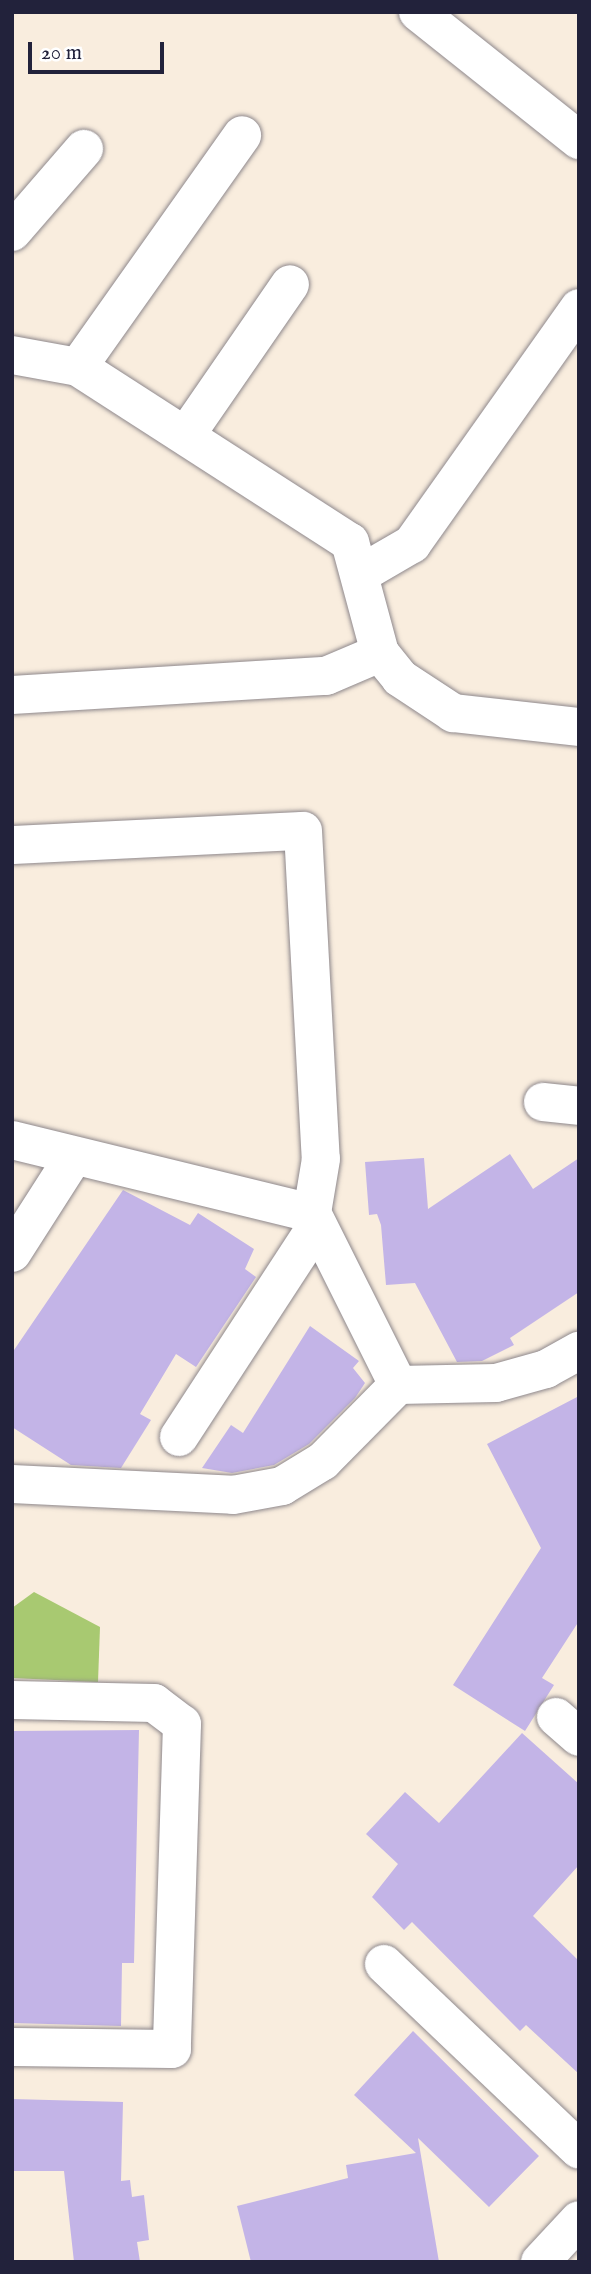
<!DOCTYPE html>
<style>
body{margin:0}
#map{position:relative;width:591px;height:2274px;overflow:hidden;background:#f9edde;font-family:"IM FELL English",serif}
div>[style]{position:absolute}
.green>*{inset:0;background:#a8c971}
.building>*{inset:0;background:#c3b4e7}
.roads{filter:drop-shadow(0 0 2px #8e888c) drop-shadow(0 0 2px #8e888c)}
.minor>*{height:38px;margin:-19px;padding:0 19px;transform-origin:19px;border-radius:19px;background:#fff}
span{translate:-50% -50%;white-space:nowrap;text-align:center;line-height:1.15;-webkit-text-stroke:5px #fff;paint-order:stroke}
.frame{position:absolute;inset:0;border:14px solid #22223b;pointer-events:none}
.scale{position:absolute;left:28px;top:42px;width:136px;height:32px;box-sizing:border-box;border:4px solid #22223b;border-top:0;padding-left:9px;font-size:21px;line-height:24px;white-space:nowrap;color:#22223b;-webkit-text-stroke:5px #fff;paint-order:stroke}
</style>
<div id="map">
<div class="green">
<div style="clip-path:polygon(34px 1592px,100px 1627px,98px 1682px,12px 1678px,12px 1608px)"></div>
</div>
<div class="building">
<div style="clip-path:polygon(510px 1154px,533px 1189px,579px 1158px,579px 1292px,510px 1338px,514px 1345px,482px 1361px,457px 1362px,415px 1283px,386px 1285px,381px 1225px,377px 1214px,369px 1215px,365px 1162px,424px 1158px,428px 1209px)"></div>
<div style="clip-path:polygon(123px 1190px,190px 1225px,198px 1213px,254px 1249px,245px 1269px,256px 1277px,196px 1367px,176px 1354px,140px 1414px,151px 1420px,121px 1468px,71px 1465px,12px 1427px,12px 1353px)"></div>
<div style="clip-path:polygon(310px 1326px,359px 1361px,353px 1368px,365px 1383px,355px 1398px,309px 1444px,274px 1465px,232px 1473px,202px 1468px,231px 1425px,243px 1433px)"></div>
<div style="clip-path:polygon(579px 1396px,579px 1621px,542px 1678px,554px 1685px,525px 1731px,453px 1685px,541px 1548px,487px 1444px)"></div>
<div style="clip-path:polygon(139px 1730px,134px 1963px,122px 1963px,121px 2026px,12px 2023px,12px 1731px)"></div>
<div style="clip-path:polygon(522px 1733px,579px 1784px,579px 1865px,533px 1916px,579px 1961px,579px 2074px,526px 2025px,520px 2031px,412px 1922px,404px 1930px,372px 1897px,398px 1864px,366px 1834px,405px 1792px,439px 1823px)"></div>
<div style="clip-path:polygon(413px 2031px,539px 2156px,489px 2207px,418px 2138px,439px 2262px,251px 2262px,237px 2206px,348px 2178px,346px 2165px,416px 2153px,354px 2095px)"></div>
<div style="clip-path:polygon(12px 2099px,123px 2102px,121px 2181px,130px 2180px,132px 2197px,144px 2195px,149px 2240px,137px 2242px,140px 2262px,74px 2262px,64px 2171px,12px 2171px)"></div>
</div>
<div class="roads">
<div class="minor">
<div style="left:418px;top:12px;width:206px;rotate:38.5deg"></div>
<div style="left:12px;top:232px;width:110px;rotate:-49.1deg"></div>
<div style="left:12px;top:355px;width:67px;rotate:10.3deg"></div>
<div style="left:78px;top:367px;width:323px;rotate:32.8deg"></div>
<div style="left:350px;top:542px;width:115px;rotate:74.9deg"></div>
<div style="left:380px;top:653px;width:32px;rotate:51deg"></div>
<div style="left:400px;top:678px;width:64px;rotate:33.4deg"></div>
<div style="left:453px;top:713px;width:127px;rotate:6.3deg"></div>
<div style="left:78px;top:367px;width:284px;rotate:-54.7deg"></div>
<div style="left:186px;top:435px;width:183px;rotate:-55.4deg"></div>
<div style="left:362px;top:573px;width:58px;rotate:-30.1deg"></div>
<div style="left:412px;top:544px;width:289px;rotate:-54.7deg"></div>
<div style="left:12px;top:695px;width:315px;rotate:-3.5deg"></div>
<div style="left:326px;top:676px;width:59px;rotate:-23.1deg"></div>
<div style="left:12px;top:845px;width:291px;rotate:-2.8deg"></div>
<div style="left:303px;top:831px;width:328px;rotate:86.9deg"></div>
<div style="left:321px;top:1159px;width:55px;rotate:99.5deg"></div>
<div style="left:312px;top:1213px;width:192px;rotate:63.4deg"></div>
<div style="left:398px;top:1385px;width:98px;rotate:-1.2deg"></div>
<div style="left:496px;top:1383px;width:52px;rotate:-15.6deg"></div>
<div style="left:546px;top:1369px;width:38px;rotate:-29deg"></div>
<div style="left:543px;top:1102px;width:36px;rotate:6deg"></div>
<div style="left:12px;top:1140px;width:309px;rotate:13.7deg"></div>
<div style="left:12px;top:1253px;width:115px;rotate:-57.4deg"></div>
<div style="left:179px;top:1437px;width:253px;rotate:-56.9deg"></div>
<div style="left:12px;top:1484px;width:221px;rotate:2.8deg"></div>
<div style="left:233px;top:1495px;width:50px;rotate:-10.4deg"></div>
<div style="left:282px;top:1486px;width:48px;rotate:-31.4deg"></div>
<div style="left:323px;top:1461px;width:107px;rotate:-45.4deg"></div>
<div style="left:12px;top:1700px;width:142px;rotate:1.2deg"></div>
<div style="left:154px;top:1703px;width:35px;rotate:37deg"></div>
<div style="left:182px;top:1724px;width:325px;rotate:91.8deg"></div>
<div style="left:172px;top:2049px;width:160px;rotate:-179.3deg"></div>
<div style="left:556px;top:1717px;width:30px;rotate:41deg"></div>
<div style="left:384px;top:1964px;width:269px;rotate:43.6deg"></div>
<div style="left:540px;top:2262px;width:57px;rotate:-47.1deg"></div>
</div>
</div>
<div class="frame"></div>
<div class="scale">20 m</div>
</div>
